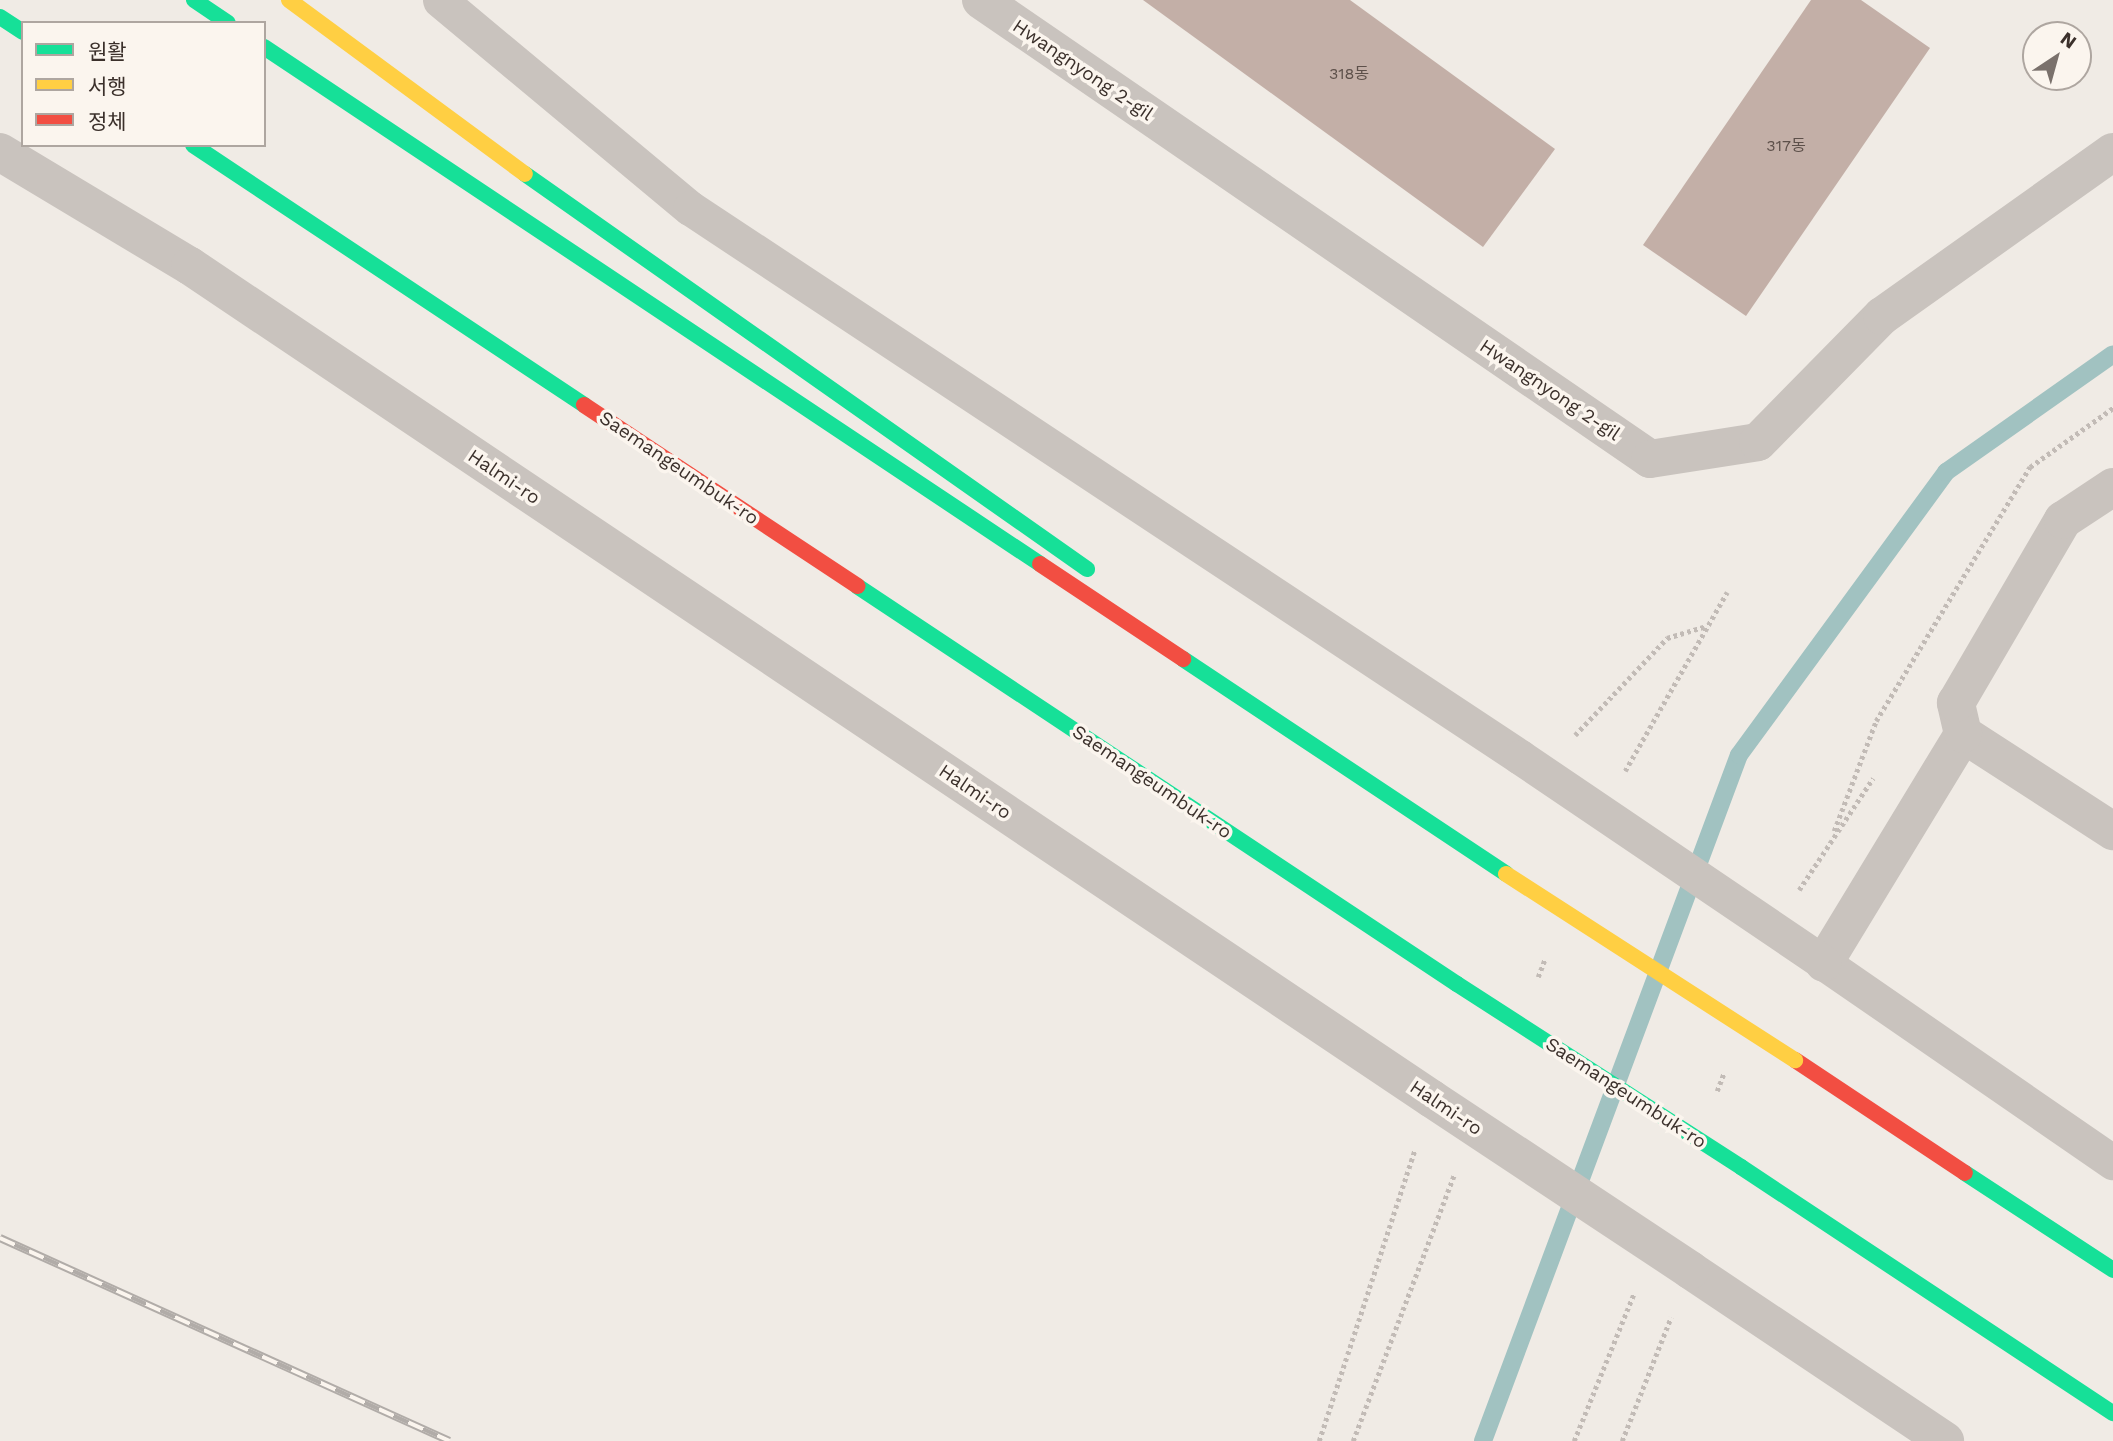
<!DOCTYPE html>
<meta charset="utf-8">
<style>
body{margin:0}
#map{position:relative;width:2113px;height:1441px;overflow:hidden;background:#f0ebe5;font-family:"Work Sans","Noto Sans KR",sans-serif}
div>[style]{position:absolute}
.stream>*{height:18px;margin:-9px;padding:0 9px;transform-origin:9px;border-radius:9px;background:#a1c2c1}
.building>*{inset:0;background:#c3afa7}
.path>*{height:4.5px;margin-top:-2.25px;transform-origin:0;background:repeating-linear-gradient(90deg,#c2bbb6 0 3.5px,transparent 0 7px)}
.lane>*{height:35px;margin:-17.5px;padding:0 17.5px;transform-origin:17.5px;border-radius:17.5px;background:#c9c3be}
.street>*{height:38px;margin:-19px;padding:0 19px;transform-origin:19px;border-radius:19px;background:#c9c3be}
.fast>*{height:16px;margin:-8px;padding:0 8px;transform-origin:8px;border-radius:8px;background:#16e098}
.slow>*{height:16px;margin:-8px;padding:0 8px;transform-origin:8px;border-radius:8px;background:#ffcf43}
.jam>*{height:16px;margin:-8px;padding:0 8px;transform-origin:8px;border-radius:8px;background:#f24e42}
.rail>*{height:8px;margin-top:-4px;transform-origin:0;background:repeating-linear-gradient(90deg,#fbf5ee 0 16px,#b1aca8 0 32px);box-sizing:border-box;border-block:2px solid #b1aca8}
.lane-bridge>*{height:35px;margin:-17.5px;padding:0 17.5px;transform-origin:17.5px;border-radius:17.5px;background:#c9c3be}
.street-bridge>*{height:38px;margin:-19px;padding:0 19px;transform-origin:19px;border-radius:19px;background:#c9c3be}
.fast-bridge>*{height:16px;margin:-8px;padding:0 8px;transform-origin:8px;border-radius:8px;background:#16e098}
.slow-bridge>*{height:16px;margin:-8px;padding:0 8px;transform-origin:8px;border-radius:8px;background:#ffcf43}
span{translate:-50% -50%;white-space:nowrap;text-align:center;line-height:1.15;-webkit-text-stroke:7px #fbf5ee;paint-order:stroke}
.number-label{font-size:16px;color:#5d504a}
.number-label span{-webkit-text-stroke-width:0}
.street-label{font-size:19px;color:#3b302b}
.legend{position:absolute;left:21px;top:21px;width:245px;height:126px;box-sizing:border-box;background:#fbf5ee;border:2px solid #aea6a0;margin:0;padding:9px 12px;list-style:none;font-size:21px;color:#3b302b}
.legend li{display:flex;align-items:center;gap:14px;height:35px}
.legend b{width:35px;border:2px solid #aea6a0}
.north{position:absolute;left:2022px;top:21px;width:70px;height:70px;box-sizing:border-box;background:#fbf5ee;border:2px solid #aea6a0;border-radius:50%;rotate:36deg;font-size:19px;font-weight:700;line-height:28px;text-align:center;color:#3b302b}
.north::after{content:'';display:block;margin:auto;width:24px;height:32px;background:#7a716c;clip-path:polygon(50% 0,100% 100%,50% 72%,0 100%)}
</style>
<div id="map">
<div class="stream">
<div style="left:1483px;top:1441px;width:732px;rotate:-69.54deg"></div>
<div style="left:1739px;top:755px;width:351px;rotate:-53.8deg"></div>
<div style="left:1946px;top:472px;width:204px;rotate:-35.2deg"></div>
</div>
<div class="building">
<div style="clip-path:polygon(1143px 0,1350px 0,1555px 149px,1483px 247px)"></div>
<div style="clip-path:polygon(1811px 0,1861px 0,1930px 48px,1746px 316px,1643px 245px)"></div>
</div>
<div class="path">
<div style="left:1575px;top:735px;width:134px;rotate:-46.5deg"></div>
<div style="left:1667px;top:638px;width:39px;rotate:-17deg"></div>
<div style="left:1625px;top:771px;width:206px;rotate:-60.3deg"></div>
<div style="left:1834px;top:831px;width:118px;rotate:-69.1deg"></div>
<div style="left:1876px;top:721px;width:297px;rotate:-58.8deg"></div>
<div style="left:2030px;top:467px;width:102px;rotate:-35.4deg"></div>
<div style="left:1799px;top:890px;width:134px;rotate:-56.5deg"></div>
<div style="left:1538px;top:977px;width:19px;rotate:-69deg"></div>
<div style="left:1717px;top:1091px;width:19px;rotate:-69deg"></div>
<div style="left:1319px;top:1441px;width:307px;rotate:-71.8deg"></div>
<div style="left:1353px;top:1441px;width:285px;rotate:-69.2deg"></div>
<div style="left:1574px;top:1441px;width:160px;rotate:-67.9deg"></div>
<div style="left:1622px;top:1441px;width:133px;rotate:-68.4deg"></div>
</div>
<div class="lane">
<div style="left:440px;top:0;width:325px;rotate:39.8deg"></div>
<div style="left:690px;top:208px;width:995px;rotate:33.48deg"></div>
<div style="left:1824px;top:963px;width:351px;rotate:34.6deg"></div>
</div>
<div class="street">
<div style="left:981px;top:0;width:811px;rotate:34.45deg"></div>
<div style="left:1650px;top:459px;width:109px;rotate:-8.9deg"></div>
<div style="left:1758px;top:442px;width:177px;rotate:-45.5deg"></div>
<div style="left:1882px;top:316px;width:283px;rotate:-35.4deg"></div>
<div style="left:0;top:152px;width:222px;rotate:31deg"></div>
<div style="left:190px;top:266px;width:1495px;rotate:33.85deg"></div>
<div style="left:1963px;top:734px;width:179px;rotate:32.9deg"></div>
<div style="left:1824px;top:963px;width:268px;rotate:-58.7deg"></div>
<div style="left:1963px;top:734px;width:32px;rotate:-103deg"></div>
<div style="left:1956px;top:703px;width:212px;rotate:-59.7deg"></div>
<div style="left:2063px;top:520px;width:60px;rotate:-33.4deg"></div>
<div style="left:1690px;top:1270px;width:307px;rotate:33.8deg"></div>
</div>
<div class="fast">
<div style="left:194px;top:0;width:41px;rotate:34.1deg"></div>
<div style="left:0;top:17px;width:27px;rotate:33deg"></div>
<div style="left:264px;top:47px;width:932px;rotate:33.67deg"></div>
<div style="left:193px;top:145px;width:470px;rotate:33.6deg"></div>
<div style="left:525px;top:174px;width:687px;rotate:35.1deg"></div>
<div style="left:857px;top:586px;width:720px;rotate:33.56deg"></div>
<div style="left:1183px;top:659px;width:388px;rotate:33.6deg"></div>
<div style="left:1741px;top:1167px;width:446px;rotate:33.5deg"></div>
<div style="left:1965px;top:1173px;width:177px;rotate:33.2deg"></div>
</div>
<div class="slow">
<div style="left:289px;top:0;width:293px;rotate:36.4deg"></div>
</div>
<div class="jam">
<div style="left:584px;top:405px;width:328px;rotate:33.5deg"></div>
<div style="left:1040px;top:564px;width:172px;rotate:33.6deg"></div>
<div style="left:1795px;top:1060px;width:204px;rotate:33.6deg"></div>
</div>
<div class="rail">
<div style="left:0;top:1238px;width:493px;rotate:24.3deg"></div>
</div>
<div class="lane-bridge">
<div style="left:1520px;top:757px;width:367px;rotate:34.1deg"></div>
</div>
<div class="street-bridge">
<div style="left:1432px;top:1099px;width:310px;rotate:33.5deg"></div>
</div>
<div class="fast-bridge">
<div style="left:1457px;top:984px;width:338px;rotate:32.8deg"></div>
</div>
<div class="slow-bridge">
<div style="left:1506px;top:874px;width:344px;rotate:32.8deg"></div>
</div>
<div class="number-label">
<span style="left:1349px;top:74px">318동</span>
<span style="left:1786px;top:146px">317동</span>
</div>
<div class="street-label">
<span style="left:1083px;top:70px;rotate:34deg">Hwangnyong 2-gil</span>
<span style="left:1550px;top:390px;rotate:34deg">Hwangnyong 2-gil</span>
<span style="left:679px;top:468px;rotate:34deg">Saemangeumbuk-ro</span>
<span style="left:504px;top:477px;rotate:34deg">Halmi-ro</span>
<span style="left:1152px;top:782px;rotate:34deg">Saemangeumbuk-ro</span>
<span style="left:975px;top:792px;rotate:34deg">Halmi-ro</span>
<span style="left:1626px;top:1093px;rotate:33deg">Saemangeumbuk-ro</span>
<span style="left:1446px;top:1108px;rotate:34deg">Halmi-ro</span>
</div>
<ul class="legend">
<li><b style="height:9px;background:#16e098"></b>원활</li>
<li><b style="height:9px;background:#ffcf43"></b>서행</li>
<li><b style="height:9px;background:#f24e42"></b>정체</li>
</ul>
<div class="north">N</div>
</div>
